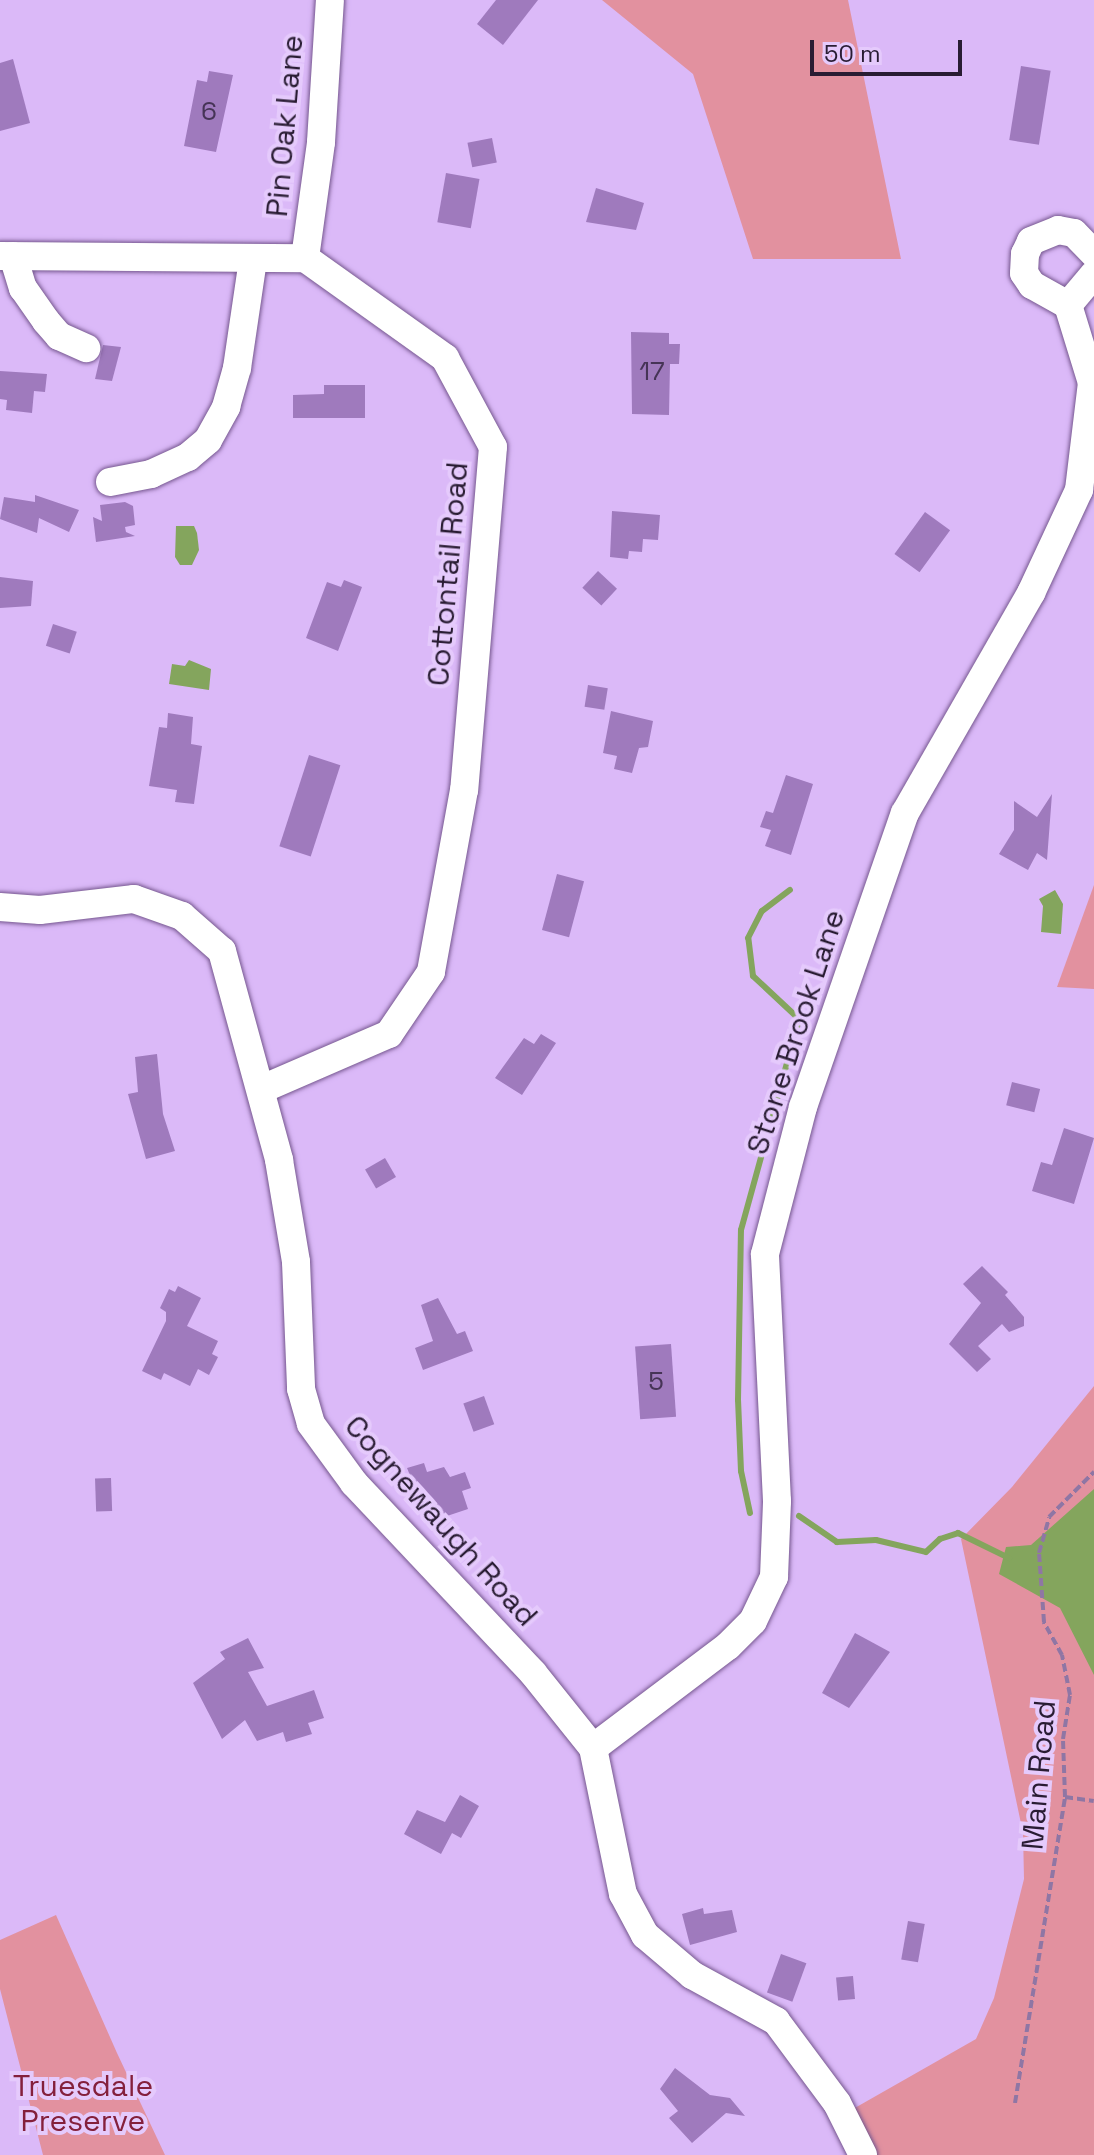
<!DOCTYPE html>
<style>
body{margin:0}
#map{position:relative;width:1094px;height:2155px;overflow:hidden;background:#dbb9f8;font-family:"Space Grotesk",sans-serif}
div>[style]{position:absolute}
.green>*{inset:0;background:#e2919f}
.water>*{inset:0;background:#84a55d}
.stream>*{height:6px;margin:-3px;padding:0 3px;transform-origin:3px;border-radius:3px;background:#84a55d}
.building>*{inset:0;background:#9f7abd;transform-origin:0 0}
.path>*{height:4px;margin-top:-2px;transform-origin:0;background:repeating-linear-gradient(90deg,#8f76a4 0 8px,transparent 0 12px)}
.roads{filter:drop-shadow(0 0 2px #76578f) drop-shadow(0 0 2px #76578f)}
.minor>*{height:28px;margin:-14px;padding:0 14px;transform-origin:14px;border-radius:14px;background:#fff}
span{translate:-50% -50%;white-space:nowrap;text-align:center;line-height:1.15;-webkit-text-stroke:8px #e5cafc;paint-order:stroke}
.number-label{font-size:26px;color:#463456}
.number-label span{-webkit-text-stroke-width:0}
.street-label{font-size:30px;color:#291c33}
.park-label{font-size:30px;color:#84203c}
.scale{position:absolute;left:810px;top:40px;width:152px;height:36px;box-sizing:border-box;border:4px solid #291c33;border-top:0;padding-left:10px;font-size:24px;line-height:28px;white-space:nowrap;color:#291c33;-webkit-text-stroke:6px #e5cafc;paint-order:stroke}
</style>
<div id="map">
<div class="green">
<div style="clip-path:polygon(602px 0,848px 0,901px 259px,753px 259px,693px 74px)"></div>
<div style="clip-path:polygon(1094px 885px,1094px 989px,1057px 987px)"></div>
<div style="clip-path:polygon(1094px 1386px,1094px 2155px,875px 2155px,846px 2113px,976px 2039px,994px 1998px,1024px 1879px,1023px 1833px,961px 1539px,1012px 1487px)"></div>
<div style="clip-path:polygon(56px 1915px,117px 2053px,165px 2155px,43px 2155px,0 1989px,0 1940px)"></div>
</div>
<div class="water">
<div style="clip-path:polygon(176px 526px,194px 526px,197px 533px,199px 550px,192px 565px,180px 565px,175px 557px)"></div>
<div style="clip-path:polygon(189px 660px,211px 669px,209px 690px,169px 684px,172px 664px,185px 666px)"></div>
<div style="clip-path:polygon(1055px 890px,1063px 904px,1061px 934px,1041px 932px,1043px 906px,1039px 899px)"></div>
<div style="clip-path:polygon(1094px 1489px,1094px 1675px,1060px 1608px,999px 1574px,1006px 1547px,1031px 1545px)"></div>
</div>
<div class="stream">
<div style="left:750px;top:1513px;width:43px;rotate:-102.1deg"></div>
<div style="left:741px;top:1471px;width:71px;rotate:-92.4deg"></div>
<div style="left:738px;top:1400px;width:170px;rotate:-89deg"></div>
<div style="left:741px;top:1230px;width:219px;rotate:-74.6deg"></div>
<div style="left:799px;top:1019px;width:63px;rotate:-136.9deg"></div>
<div style="left:753px;top:976px;width:38px;rotate:-97deg"></div>
<div style="left:748px;top:938px;width:30px;rotate:-63deg"></div>
<div style="left:762px;top:911px;width:35px;rotate:-37deg"></div>
<div style="left:799px;top:1516px;width:46px;rotate:34.4deg"></div>
<div style="left:837px;top:1542px;width:39px;rotate:-3deg"></div>
<div style="left:876px;top:1540px;width:51px;rotate:13.5deg"></div>
<div style="left:926px;top:1552px;width:19px;rotate:-43deg"></div>
<div style="left:940px;top:1539px;width:19px;rotate:-18deg"></div>
<div style="left:958px;top:1533px;width:57px;rotate:26.1deg"></div>
</div>
<div class="building">
<div style="clip-path:polygon(496px 0,538px 0,503px 45px,477px 24px)"></div>
<div style="clip-path:polygon(13px 59px,30px 123px,0 131px,0 63px)"></div>
<div style="left:1021px;top:66px;width:30px;height:75px;rotate:9deg"></div>
<div style="clip-path:polygon(209px 71px,233px 75px,216px 152px,184px 146px,197px 80px,207px 82px)"></div>
<div style="left:492px;top:138px;width:25px;height:25px;rotate:79deg"></div>
<div style="left:446px;top:173px;width:34px;height:50px;rotate:10deg"></div>
<div style="clip-path:polygon(596px 188px,644px 203px,636px 230px,586px 222px)"></div>
<div style="clip-path:polygon(631px 332px,669px 333px,669px 344px,680px 344px,679px 364px,670px 364px,669px 415px,632px 414px)"></div>
<div style="clip-path:polygon(103px 345px,121px 347px,112px 381px,95px 379px)"></div>
<div style="clip-path:polygon(0 371px,47px 374px,45px 392px,34px 391px,32px 413px,6px 410px,7px 400px,0 399px)"></div>
<div style="clip-path:polygon(324px 385px,365px 385px,365px 418px,293px 418px,293px 395px,324px 394px)"></div>
<div style="clip-path:polygon(35px 495px,79px 510px,69px 532px,39px 518px,37px 533px,0 519px,4px 497px,35px 502px)"></div>
<div style="clip-path:polygon(125px 502px,133px 506px,135px 525px,125px 527px,126px 532px,135px 536px,96px 542px,93px 517px,102px 521px,100px 505px)"></div>
<div style="clip-path:polygon(612px 511px,660px 515px,658px 540px,643px 539px,642px 552px,629px 551px,628px 559px,610px 557px)"></div>
<div style="left:925px;top:512px;width:31px;height:52px;rotate:36deg"></div>
<div style="left:598px;top:571px;width:26px;height:23px;rotate:43deg"></div>
<div style="clip-path:polygon(0 577px,33px 581px,31px 606px,0 608px)"></div>
<div style="clip-path:polygon(344px 580px,362px 587px,338px 651px,306px 638px,327px 582px,341px 587px)"></div>
<div style="left:53px;top:624px;width:25px;height:23px;rotate:18deg"></div>
<div style="left:588px;top:685px;width:20px;height:22px;rotate:9deg"></div>
<div style="clip-path:polygon(611px 711px,653px 721px,648px 747px,639px 748px,632px 773px,614px 769px,617px 756px,603px 753px)"></div>
<div style="clip-path:polygon(168px 713px,193px 717px,191px 744px,202px 746px,194px 804px,175px 802px,177px 790px,149px 786px,159px 727px,167px 728px)"></div>
<div style="left:309px;top:755px;width:33px;height:96px;rotate:18deg"></div>
<div style="clip-path:polygon(786px 775px,813px 784px,791px 855px,765px 846px,771px 830px,760px 827px,766px 811px,773px 813px)"></div>
<div style="clip-path:polygon(1052px 794px,1047px 860px,1037px 853px,1028px 870px,999px 854px,1014px 830px,1014px 801px,1037px 817px)"></div>
<div style="left:557px;top:874px;width:28px;height:58px;rotate:15deg"></div>
<div style="clip-path:polygon(541px 1034px,556px 1043px,522px 1095px,495px 1078px,524px 1038px,534px 1044px)"></div>
<div style="clip-path:polygon(157px 1054px,163px 1114px,175px 1151px,146px 1159px,128px 1094px,138px 1092px,135px 1057px)"></div>
<div style="left:1012px;top:1082px;width:29px;height:24px;rotate:14deg"></div>
<div style="clip-path:polygon(1064px 1128px,1094px 1138px,1074px 1204px,1032px 1191px,1041px 1162px,1052px 1165px)"></div>
<div style="left:385px;top:1158px;width:22px;height:23px;rotate:60deg"></div>
<div style="clip-path:polygon(982px 1266px,1008px 1292px,1005px 1295px,1024px 1317px,1024px 1326px,1009px 1332px,1002px 1324px,978px 1346px,991px 1359px,977px 1372px,949px 1344px,981px 1303px,963px 1284px)"></div>
<div style="clip-path:polygon(178px 1286px,201px 1298px,187px 1326px,218px 1341px,212px 1354px,218px 1357px,209px 1375px,198px 1369px,190px 1386px,164px 1373px,161px 1380px,142px 1371px,166px 1321px,166px 1312px,160px 1308px,169px 1289px,175px 1292px)"></div>
<div style="clip-path:polygon(438px 1298px,457px 1334px,465px 1331px,473px 1351px,423px 1370px,415px 1348px,433px 1341px,421px 1305px)"></div>
<div style="left:671px;top:1344px;width:73px;height:36px;rotate:86deg"></div>
<div style="left:484px;top:1396px;width:30px;height:22px;rotate:70deg"></div>
<div style="clip-path:polygon(424px 1463px,427px 1472px,444px 1467px,450px 1477px,465px 1472px,471px 1488px,462px 1491px,468px 1509px,429px 1522px,407px 1468px)"></div>
<div style="left:111px;top:1478px;width:33px;height:16px;rotate:88deg"></div>
<div style="clip-path:polygon(855px 1633px,890px 1652px,849px 1708px,822px 1693px)"></div>
<div style="clip-path:polygon(248px 1638px,264px 1668px,248px 1672px,267px 1706px,314px 1690px,324px 1718px,308px 1723px,312px 1734px,286px 1742px,283px 1732px,257px 1741px,245px 1720px,222px 1739px,193px 1683px,225px 1659px,220px 1652px)"></div>
<div style="clip-path:polygon(460px 1795px,479px 1806px,461px 1838px,452px 1833px,441px 1854px,404px 1834px,417px 1810px,445px 1822px)"></div>
<div style="clip-path:polygon(703px 1908px,704px 1914px,732px 1910px,737px 1932px,690px 1945px,682px 1914px)"></div>
<div style="left:908px;top:1921px;width:17px;height:39px;rotate:10deg"></div>
<div style="left:781px;top:1954px;width:27px;height:41px;rotate:20deg"></div>
<div style="left:853px;top:1976px;width:23px;height:17px;rotate:85deg"></div>
<div style="clip-path:polygon(675px 2068px,710px 2095px,730px 2098px,745px 2116px,726px 2113px,692px 2143px,669px 2118px,678px 2111px,660px 2089px)"></div>
</div>
<div class="path">
<div style="left:1065px;top:1797px;width:29px;rotate:8deg"></div>
<div style="left:1015px;top:2103px;width:310px;rotate:-80.7deg"></div>
<div style="left:1065px;top:1797px;width:58px;rotate:-92deg"></div>
<div style="left:1063px;top:1739px;width:45px;rotate:-81deg"></div>
<div style="left:1070px;top:1695px;width:41px;rotate:-101.3deg"></div>
<div style="left:1062px;top:1655px;width:38px;rotate:-119deg"></div>
<div style="left:1044px;top:1622px;width:69px;rotate:-94.1deg"></div>
<div style="left:1039px;top:1553px;width:37px;rotate:-74deg"></div>
<div style="left:1049px;top:1517px;width:64px;rotate:-45deg"></div>
</div>
<div class="roads">
<div class="minor">
<div style="left:0;top:256px;width:305px;rotate:0.4deg"></div>
<div style="left:305px;top:258px;width:172px;rotate:35.5deg"></div>
<div style="left:445px;top:358px;width:101px;rotate:61.7deg"></div>
<div style="left:493px;top:447px;width:344px;rotate:94.8deg"></div>
<div style="left:464px;top:790px;width:185px;rotate:100.3deg"></div>
<div style="left:431px;top:972px;width:75px;rotate:124.1deg"></div>
<div style="left:389px;top:1034px;width:138px;rotate:156.6deg"></div>
<div style="left:13px;top:256px;width:34px;rotate:73deg"></div>
<div style="left:23px;top:288px;width:40px;rotate:55.1deg"></div>
<div style="left:46px;top:321px;width:20px;rotate:49deg"></div>
<div style="left:59px;top:336px;width:30px;rotate:24deg"></div>
<div style="left:305px;top:258px;width:117px;rotate:-82.1deg"></div>
<div style="left:321px;top:142px;width:142px;rotate:-86.4deg"></div>
<div style="left:1068px;top:305px;width:40px;rotate:-50deg"></div>
<div style="left:110px;top:482px;width:42px;rotate:-11deg"></div>
<div style="left:151px;top:474px;width:41px;rotate:-24.7deg"></div>
<div style="left:188px;top:457px;width:26px;rotate:-40deg"></div>
<div style="left:208px;top:440px;width:38px;rotate:-61deg"></div>
<div style="left:226px;top:407px;width:41px;rotate:-74.2deg"></div>
<div style="left:237px;top:368px;width:110px;rotate:-81.6deg"></div>
<div style="left:0;top:907px;width:40px;rotate:4.3deg"></div>
<div style="left:40px;top:910px;width:95px;rotate:-6.7deg"></div>
<div style="left:134px;top:899px;width:51px;rotate:19.5deg"></div>
<div style="left:182px;top:916px;width:53px;rotate:41.2deg"></div>
<div style="left:222px;top:951px;width:217px;rotate:74.7deg"></div>
<div style="left:279px;top:1160px;width:103px;rotate:80.5deg"></div>
<div style="left:296px;top:1262px;width:127px;rotate:87.7deg"></div>
<div style="left:301px;top:1389px;width:36px;rotate:74deg"></div>
<div style="left:311px;top:1424px;width:73px;rotate:53.9deg"></div>
<div style="left:354px;top:1483px;width:261px;rotate:46.7deg"></div>
<div style="left:533px;top:1673px;width:96px;rotate:51.3deg"></div>
<div style="left:593px;top:1748px;width:149px;rotate:78.4deg"></div>
<div style="left:623px;top:1894px;width:47px;rotate:61.8deg"></div>
<div style="left:645px;top:1935px;width:62px;rotate:40.4deg"></div>
<div style="left:692px;top:1975px;width:96px;rotate:28.7deg"></div>
<div style="left:776px;top:2021px;width:102px;rotate:53.4deg"></div>
<div style="left:837px;top:2103px;width:58px;rotate:63.4deg"></div>
<div style="left:593px;top:1748px;width:169px;rotate:-37.1deg"></div>
<div style="left:728px;top:1646px;width:35px;rotate:-45deg"></div>
<div style="left:753px;top:1621px;width:49px;rotate:-64.5deg"></div>
<div style="left:774px;top:1577px;width:76px;rotate:-87.7deg"></div>
<div style="left:777px;top:1501px;width:247px;rotate:-92.8deg"></div>
<div style="left:765px;top:1254px;width:152px;rotate:-75.5deg"></div>
<div style="left:803px;top:1107px;width:311px;rotate:-70.9deg"></div>
<div style="left:905px;top:813px;width:254px;rotate:-60.2deg"></div>
<div style="left:1031px;top:593px;width:114px;rotate:-65deg"></div>
<div style="left:1079px;top:490px;width:108px;rotate:-83.1deg"></div>
<div style="left:1092px;top:383px;width:82px;rotate:-107.1deg"></div>
<div style="left:1068px;top:305px;width:41px;rotate:-150.9deg"></div>
<div style="left:1032px;top:285px;width:14px;rotate:-124deg"></div>
<div style="left:1024px;top:273px;width:19px;rotate:-87deg"></div>
<div style="left:1025px;top:254px;width:14px;rotate:-65deg"></div>
<div style="left:1031px;top:241px;width:29px;rotate:-22deg"></div>
<div style="left:1058px;top:230px;width:16px;rotate:11deg"></div>
<div style="left:1074px;top:233px;width:29px;rotate:46deg"></div>
</div>
</div>
<div class="number-label">
<span style="left:209px;top:112px">6</span>
<span style="left:652px;top:372px">17</span>
<span style="left:656px;top:1382px">5</span>
</div>
<div class="street-label">
<span style="left:285px;top:126px;rotate:-85deg">Pin Oak Lane</span>
<span style="left:448px;top:574px;rotate:-85deg">Cottontail Road</span>
<span style="left:796px;top:1032px;rotate:-72deg">Stone Brook Lane</span>
<span style="left:441px;top:1521px;rotate:48deg">Cognewaugh Road</span>
<span style="left:1039px;top:1775px;rotate:-85deg">Main Road</span>
</div>
<div class="park-label">
<span style="left:83px;top:2103px">Truesdale<br>Preserve</span>
</div>
<div class="scale">50 m</div>
</div>
